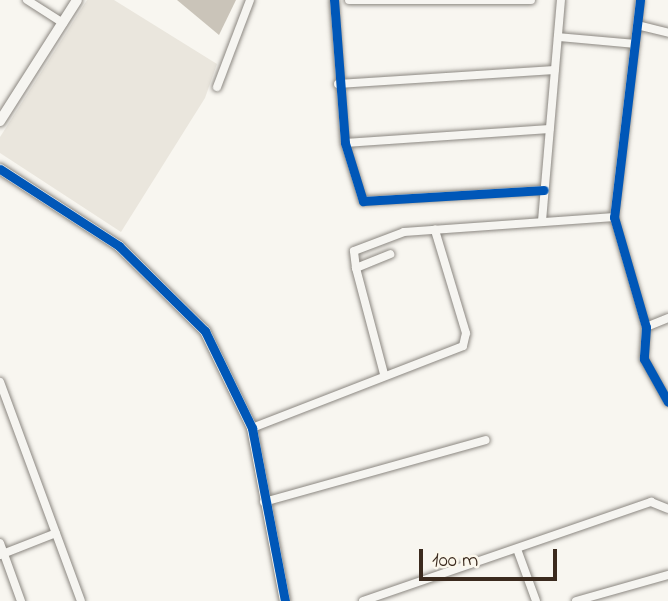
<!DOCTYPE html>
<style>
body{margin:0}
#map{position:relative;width:668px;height:601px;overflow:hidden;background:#f8f6f0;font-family:"Indie Flower",sans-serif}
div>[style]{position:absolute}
.green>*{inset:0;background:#eae6dd}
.water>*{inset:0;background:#cac4b9}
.roads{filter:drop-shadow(0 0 2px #8b8781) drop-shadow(0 0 2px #8b8781)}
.minor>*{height:8px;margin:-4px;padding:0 4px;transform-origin:4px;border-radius:4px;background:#f6f5f1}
.tertiary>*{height:10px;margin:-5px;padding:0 5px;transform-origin:5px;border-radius:5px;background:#f6f5f1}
.cycleway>*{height:9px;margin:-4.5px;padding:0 4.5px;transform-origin:4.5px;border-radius:4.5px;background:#0057b8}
span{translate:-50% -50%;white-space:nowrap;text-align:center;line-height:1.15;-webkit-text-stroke:5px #fbf7ec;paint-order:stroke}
.scale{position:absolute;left:419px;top:549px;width:138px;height:32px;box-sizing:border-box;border:4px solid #3b2a1e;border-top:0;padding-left:9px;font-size:21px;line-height:24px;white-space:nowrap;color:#3b2a1e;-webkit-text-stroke:5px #fbf7ec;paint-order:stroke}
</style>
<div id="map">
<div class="green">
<div style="clip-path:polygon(87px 0,114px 0,217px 64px,205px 98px,121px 232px,0 153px,0 137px)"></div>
</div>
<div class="water">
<div style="clip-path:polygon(177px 0,236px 0,219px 35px)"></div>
</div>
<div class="roads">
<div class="minor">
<div style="left:27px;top:0;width:43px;rotate:32.6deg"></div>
<div style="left:334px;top:0;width:143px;rotate:85.6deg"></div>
<div style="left:345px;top:143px;width:61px;rotate:72.8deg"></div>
<div style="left:363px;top:201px;width:181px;rotate:-3.5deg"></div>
<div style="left:349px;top:0;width:182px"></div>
<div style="left:640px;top:0;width:219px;rotate:96.8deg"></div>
<div style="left:614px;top:217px;width:115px;rotate:73.8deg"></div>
<div style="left:646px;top:327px;width:32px;rotate:94deg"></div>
<div style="left:644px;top:359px;width:49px;rotate:60.8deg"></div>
<div style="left:637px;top:25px;width:32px;rotate:14deg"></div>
<div style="left:558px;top:37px;width:77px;rotate:5.2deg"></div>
<div style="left:338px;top:84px;width:217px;rotate:-3.7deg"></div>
<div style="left:217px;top:87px;width:93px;rotate:-69.2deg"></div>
<div style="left:345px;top:143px;width:205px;rotate:-3.9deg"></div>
<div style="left:542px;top:221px;width:222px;rotate:-85.1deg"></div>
<div style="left:356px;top:268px;width:17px;rotate:-97deg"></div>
<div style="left:354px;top:251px;width:53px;rotate:-20.8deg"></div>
<div style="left:404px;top:232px;width:211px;rotate:-4.1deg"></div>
<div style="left:646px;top:327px;width:24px;rotate:-22deg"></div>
<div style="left:384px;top:374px;width:110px;rotate:-104.8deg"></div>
<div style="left:356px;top:268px;width:37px;rotate:-22deg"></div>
<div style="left:0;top:382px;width:233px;rotate:69.7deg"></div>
<div style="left:252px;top:428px;width:226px;rotate:-21.2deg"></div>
<div style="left:463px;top:346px;width:13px;rotate:-77deg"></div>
<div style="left:466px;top:333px;width:108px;rotate:-106.8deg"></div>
<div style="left:264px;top:502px;width:230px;rotate:-15.6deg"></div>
<div style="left:0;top:543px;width:62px;rotate:70.1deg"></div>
<div style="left:517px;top:549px;width:55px;rotate:69.9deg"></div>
<div style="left:0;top:555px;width:60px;rotate:-21.4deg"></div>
<div style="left:363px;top:601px;width:305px;rotate:-19deg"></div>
<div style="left:651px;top:502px;width:18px;rotate:22deg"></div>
<div style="left:576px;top:601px;width:96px;rotate:-15.8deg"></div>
</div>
<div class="tertiary">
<div style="left:0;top:121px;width:143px;rotate:-57.5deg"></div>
<div style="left:0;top:169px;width:142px;rotate:32.9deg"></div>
<div style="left:119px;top:246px;width:121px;rotate:44.7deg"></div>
<div style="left:205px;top:331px;width:108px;rotate:64.1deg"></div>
<div style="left:252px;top:428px;width:176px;rotate:79.2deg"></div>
</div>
</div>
<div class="cycleway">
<div style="left:334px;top:0;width:143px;rotate:85.6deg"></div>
<div style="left:345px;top:143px;width:61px;rotate:72.8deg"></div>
<div style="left:363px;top:201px;width:181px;rotate:-3.5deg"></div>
<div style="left:640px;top:0;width:219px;rotate:96.8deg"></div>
<div style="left:614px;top:217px;width:115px;rotate:73.8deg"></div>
<div style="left:646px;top:327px;width:32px;rotate:94deg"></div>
<div style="left:644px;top:359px;width:49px;rotate:60.8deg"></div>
<div style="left:0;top:169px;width:142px;rotate:32.9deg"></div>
<div style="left:119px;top:246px;width:121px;rotate:44.7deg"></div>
<div style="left:205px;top:331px;width:108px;rotate:64.1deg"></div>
<div style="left:252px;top:428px;width:176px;rotate:79.2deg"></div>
</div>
<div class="scale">100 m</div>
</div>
